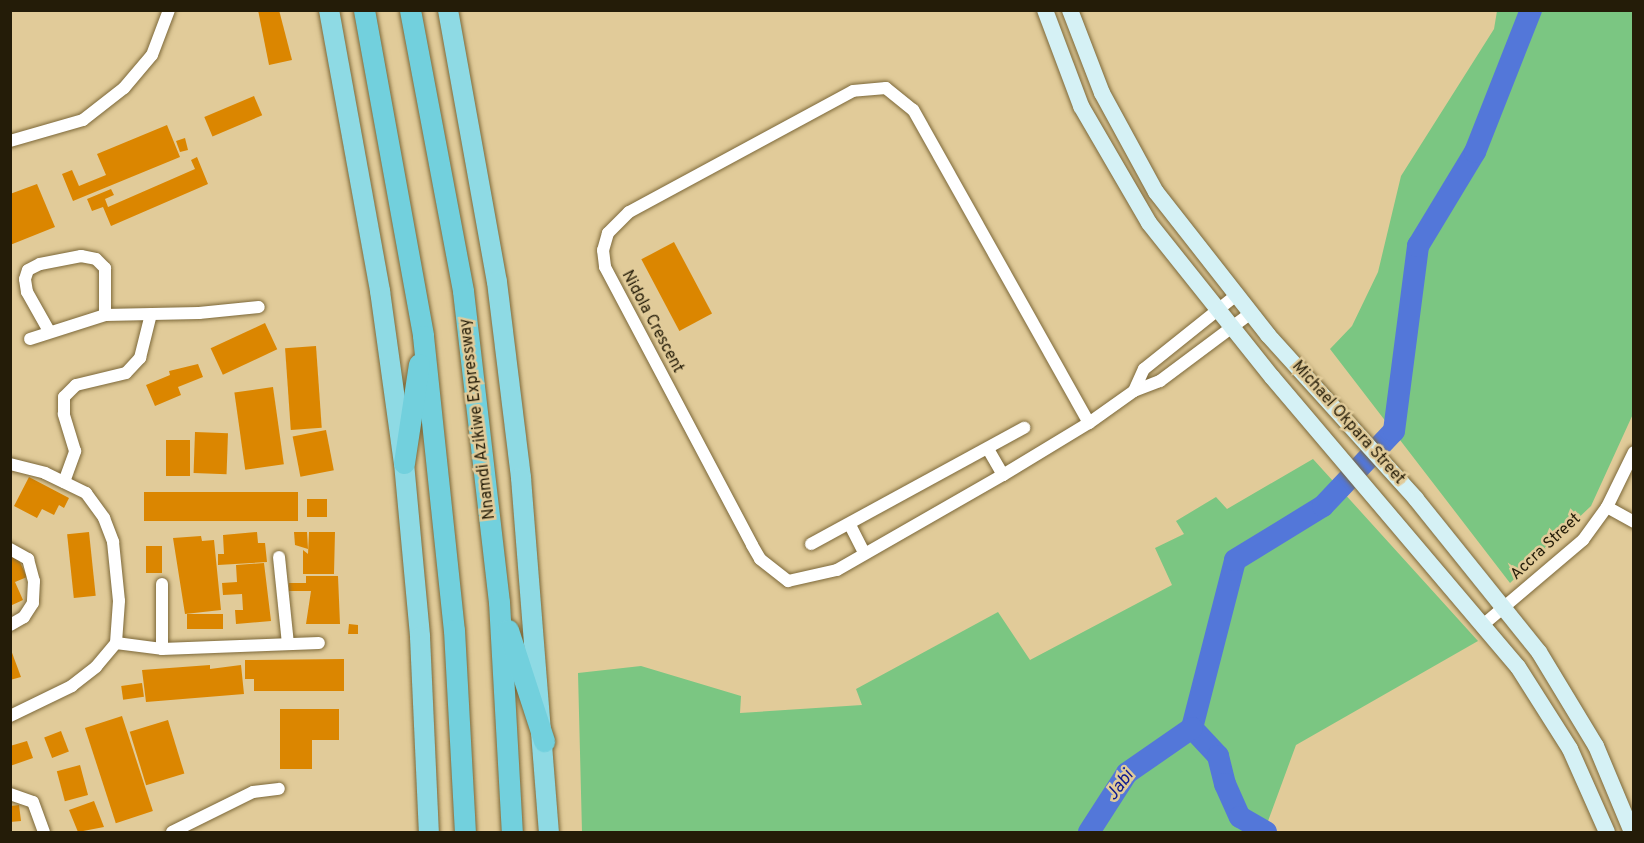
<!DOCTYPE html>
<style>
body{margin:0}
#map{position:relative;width:1644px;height:843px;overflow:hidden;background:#e1cb99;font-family:Overpass,sans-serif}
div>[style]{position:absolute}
.green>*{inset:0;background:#7bc682}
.river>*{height:22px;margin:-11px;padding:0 11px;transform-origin:11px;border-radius:11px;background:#5377d9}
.building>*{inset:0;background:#db8600;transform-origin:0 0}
.roads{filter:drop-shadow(0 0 2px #7c6839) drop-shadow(0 0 2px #7c6839)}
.minor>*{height:12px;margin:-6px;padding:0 6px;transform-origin:6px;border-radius:6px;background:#fff}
.secondary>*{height:16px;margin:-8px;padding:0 8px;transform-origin:8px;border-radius:8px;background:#d5f1f5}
.trunk>*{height:20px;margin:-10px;padding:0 10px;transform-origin:10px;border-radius:10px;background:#8edae4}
.motorway>*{height:21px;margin:-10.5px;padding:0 10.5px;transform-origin:10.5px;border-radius:10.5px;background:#72d0dd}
span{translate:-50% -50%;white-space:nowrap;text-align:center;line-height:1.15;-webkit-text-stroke:5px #e1cb99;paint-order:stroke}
.street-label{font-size:16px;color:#241c08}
.water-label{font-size:18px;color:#0c198e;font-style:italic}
.frame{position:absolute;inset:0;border:12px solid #241c08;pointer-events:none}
</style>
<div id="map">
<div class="green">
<div style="clip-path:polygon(1497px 11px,1634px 11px,1633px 414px,1591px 506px,1510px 583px,1330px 349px,1352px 326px,1378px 272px,1401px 176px,1494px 29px)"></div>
<div style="clip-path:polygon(1313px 459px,1478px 641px,1296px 745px,1264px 832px,582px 832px,578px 673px,641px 666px,741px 696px,740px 713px,862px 705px,856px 689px,998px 612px,1030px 660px,1172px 585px,1155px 548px,1184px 534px,1176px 521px,1216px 497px,1227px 509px)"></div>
</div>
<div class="river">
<div style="left:1192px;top:728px;width:173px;rotate:-75.6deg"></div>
<div style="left:1235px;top:560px;width:103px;rotate:-31.5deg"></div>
<div style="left:1323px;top:506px;width:103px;rotate:-46.6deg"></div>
<div style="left:1394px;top:431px;width:187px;rotate:-82.6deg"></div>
<div style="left:1418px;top:246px;width:110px;rotate:-58.8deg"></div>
<div style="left:1475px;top:152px;width:153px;rotate:-68.5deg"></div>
<div style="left:1192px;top:728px;width:38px;rotate:47deg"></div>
<div style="left:1218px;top:756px;width:29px;rotate:76deg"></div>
<div style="left:1225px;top:784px;width:36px;rotate:66deg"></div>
<div style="left:1240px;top:817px;width:30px;rotate:30deg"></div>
<div style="left:1089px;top:832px;width:70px;rotate:-57.2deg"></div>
<div style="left:1127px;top:773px;width:79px;rotate:-34.7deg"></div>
</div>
<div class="building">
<div style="clip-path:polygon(258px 10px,279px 10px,292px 60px,269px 65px)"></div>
<div style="left:254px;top:96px;width:21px;height:54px;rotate:67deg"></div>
<div style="clip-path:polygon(167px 125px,180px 157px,73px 201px,62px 174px,72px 170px,79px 186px,106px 175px,97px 154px)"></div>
<div style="clip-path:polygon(185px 138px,188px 150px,180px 152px,176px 141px)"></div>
<div style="clip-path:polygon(197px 157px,208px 184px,111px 226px,103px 207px,92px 211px,87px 199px,111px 189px,114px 195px,105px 199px,108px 207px,195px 169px,191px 160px)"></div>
<div style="clip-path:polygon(37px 184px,55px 227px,10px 245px,10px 194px)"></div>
<div style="left:674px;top:242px;width:81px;height:37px;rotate:62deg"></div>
<div style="left:265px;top:323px;width:29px;height:60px;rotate:65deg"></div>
<div style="left:316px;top:346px;width:82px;height:31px;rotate:86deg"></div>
<div style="clip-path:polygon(198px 364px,203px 377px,178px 387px,181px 395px,155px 406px,146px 385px,170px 375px,169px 371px)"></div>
<div style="left:273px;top:387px;width:78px;height:39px;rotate:82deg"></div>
<div style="left:326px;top:430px;width:41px;height:34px;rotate:79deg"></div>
<div style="left:195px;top:432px;width:33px;height:41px;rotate:2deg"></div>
<div style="left:166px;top:440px;width:24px;height:36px"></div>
<div style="clip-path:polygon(29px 477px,69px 498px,64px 508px,59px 505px,54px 515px,42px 509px,37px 518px,14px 506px)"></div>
<div style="left:298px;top:492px;width:29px;height:154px;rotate:90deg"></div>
<div style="left:307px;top:499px;width:20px;height:18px"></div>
<div style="left:89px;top:532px;width:64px;height:22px;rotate:84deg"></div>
<div style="clip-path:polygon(257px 532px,258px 543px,265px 543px,267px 562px,218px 565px,218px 554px,224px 554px,223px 535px)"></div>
<div style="clip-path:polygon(294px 532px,307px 532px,308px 549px,295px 545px)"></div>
<div style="clip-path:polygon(309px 532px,335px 532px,334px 574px,303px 574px,303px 550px,308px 554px)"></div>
<div style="clip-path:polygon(201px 536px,202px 541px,214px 540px,221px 610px,185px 614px,173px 538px)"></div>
<div style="left:146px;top:546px;width:16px;height:27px"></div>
<div style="clip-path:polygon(16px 554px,27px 577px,15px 582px,23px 600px,10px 606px,10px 557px)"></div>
<div style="clip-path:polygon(264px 563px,271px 621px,236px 624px,235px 610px,243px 610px,242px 594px,223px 595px,222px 583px,237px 582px,236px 565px)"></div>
<div style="clip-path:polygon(306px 576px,338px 576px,340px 624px,306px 624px,311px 591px,289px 591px,289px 583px,306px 583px)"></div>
<div style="left:223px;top:614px;width:15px;height:36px;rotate:90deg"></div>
<div style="clip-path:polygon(349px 624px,358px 625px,358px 634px,348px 634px)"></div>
<div style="clip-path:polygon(11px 650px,21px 677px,10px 680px,10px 651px)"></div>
<div style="clip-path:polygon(344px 659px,344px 691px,254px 691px,254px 679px,245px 679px,245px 660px)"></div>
<div style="clip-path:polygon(210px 665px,210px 669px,241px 665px,244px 694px,146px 702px,142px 670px)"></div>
<div style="left:142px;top:683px;width:14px;height:21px;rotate:82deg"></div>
<div style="clip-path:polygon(280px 709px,339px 709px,339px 740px,312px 740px,312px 769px,280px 769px)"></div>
<div style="left:122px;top:716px;width:100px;height:39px;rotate:72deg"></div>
<div style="left:168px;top:720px;width:56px;height:40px;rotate:73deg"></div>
<div style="left:61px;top:731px;width:22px;height:18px;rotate:69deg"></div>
<div style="clip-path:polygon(27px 741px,33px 758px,10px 766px,10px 746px)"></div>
<div style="left:80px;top:765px;width:31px;height:24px;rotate:75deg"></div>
<div style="clip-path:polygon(94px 801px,104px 827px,78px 832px,69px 810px)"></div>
<div style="clip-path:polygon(19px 805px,21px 821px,10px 822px,10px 806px)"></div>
</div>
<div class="roads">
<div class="minor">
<div style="left:10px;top:141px;width:76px;rotate:-16deg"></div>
<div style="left:83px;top:120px;width:52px;rotate:-38deg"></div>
<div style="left:124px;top:88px;width:43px;rotate:-49.7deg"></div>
<div style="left:152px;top:55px;width:48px;rotate:-69.3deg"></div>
<div style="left:49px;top:331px;width:45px;rotate:-119.4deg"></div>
<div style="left:27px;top:292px;width:13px;rotate:-99deg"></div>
<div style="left:25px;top:279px;width:9px;rotate:-72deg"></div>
<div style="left:28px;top:270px;width:13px;rotate:-27deg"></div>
<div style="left:40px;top:264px;width:42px;rotate:-11deg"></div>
<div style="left:81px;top:256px;width:15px;rotate:11deg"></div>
<div style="left:96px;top:259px;width:13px;rotate:45deg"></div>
<div style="left:105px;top:268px;width:47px;rotate:90deg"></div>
<div style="left:30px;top:339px;width:79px;rotate:-17.7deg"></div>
<div style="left:105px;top:315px;width:94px;rotate:-1.2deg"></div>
<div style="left:199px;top:313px;width:60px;rotate:-5.7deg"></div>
<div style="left:1134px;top:391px;width:24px;rotate:-66deg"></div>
<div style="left:1144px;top:369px;width:117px;rotate:-38.7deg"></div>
<div style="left:1089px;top:423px;width:359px;rotate:-119.3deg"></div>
<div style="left:913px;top:110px;width:35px;rotate:-141deg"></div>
<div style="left:886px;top:88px;width:33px;rotate:175deg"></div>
<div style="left:853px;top:91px;width:255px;rotate:151.6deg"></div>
<div style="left:629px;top:212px;width:30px;rotate:135deg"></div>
<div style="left:608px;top:233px;width:18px;rotate:106deg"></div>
<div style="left:603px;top:250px;width:17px;rotate:83deg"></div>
<div style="left:605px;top:267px;width:314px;rotate:62.1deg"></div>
<div style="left:752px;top:545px;width:16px;rotate:60deg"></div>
<div style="left:760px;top:559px;width:36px;rotate:38deg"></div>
<div style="left:788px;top:581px;width:50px;rotate:-12.7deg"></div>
<div style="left:837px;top:570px;width:191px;rotate:-29.8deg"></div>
<div style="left:1003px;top:475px;width:100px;rotate:-31.2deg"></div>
<div style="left:1089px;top:423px;width:55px;rotate:-35.4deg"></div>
<div style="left:1134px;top:391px;width:28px;rotate:-21deg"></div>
<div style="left:1160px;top:381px;width:114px;rotate:-36.8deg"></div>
<div style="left:988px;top:449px;width:30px;rotate:60deg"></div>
<div style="left:10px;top:464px;width:36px;rotate:14deg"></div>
<div style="left:45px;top:473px;width:46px;rotate:26deg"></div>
<div style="left:86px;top:493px;width:31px;rotate:54deg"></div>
<div style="left:104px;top:518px;width:26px;rotate:69deg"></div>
<div style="left:113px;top:542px;width:59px;rotate:84.2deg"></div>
<div style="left:119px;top:601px;width:42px;rotate:94.1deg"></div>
<div style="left:116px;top:643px;width:31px;rotate:130deg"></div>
<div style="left:96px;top:667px;width:31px;rotate:142deg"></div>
<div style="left:72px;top:686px;width:69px;rotate:154.2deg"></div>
<div style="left:64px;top:482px;width:33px;rotate:-70deg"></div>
<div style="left:75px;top:451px;width:39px;rotate:-107deg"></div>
<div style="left:64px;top:414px;width:17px;rotate:-90deg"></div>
<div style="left:64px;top:397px;width:17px;rotate:-45deg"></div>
<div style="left:76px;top:385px;width:51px;rotate:-13.5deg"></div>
<div style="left:126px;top:373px;width:21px;rotate:-47deg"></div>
<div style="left:140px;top:358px;width:45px;rotate:-76deg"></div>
<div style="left:1607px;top:507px;width:31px;rotate:29deg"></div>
<div style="left:850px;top:525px;width:30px;rotate:63deg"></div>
<div style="left:811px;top:544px;width:243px;rotate:-28.6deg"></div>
<div style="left:10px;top:549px;width:21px;rotate:29deg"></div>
<div style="left:28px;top:559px;width:23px;rotate:75deg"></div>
<div style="left:34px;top:581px;width:22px;rotate:93deg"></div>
<div style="left:33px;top:603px;width:17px;rotate:123deg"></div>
<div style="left:24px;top:617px;width:16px;rotate:150deg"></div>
<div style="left:279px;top:557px;width:87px;rotate:84.1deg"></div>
<div style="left:1484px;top:624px;width:130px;rotate:-40.3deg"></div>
<div style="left:1583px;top:540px;width:41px;rotate:-54deg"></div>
<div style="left:1607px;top:507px;width:61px;rotate:-63.9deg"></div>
<div style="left:116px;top:643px;width:46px;rotate:7.4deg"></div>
<div style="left:162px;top:649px;width:157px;rotate:-2.2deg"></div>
<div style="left:162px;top:649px;width:65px;rotate:-90deg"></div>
<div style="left:10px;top:794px;width:24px;rotate:19deg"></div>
<div style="left:33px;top:802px;width:32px;rotate:70deg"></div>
<div style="left:172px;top:832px;width:90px;rotate:-26.3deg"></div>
<div style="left:253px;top:792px;width:26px;rotate:-7deg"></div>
</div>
<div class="secondary">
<div style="left:1045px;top:10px;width:103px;rotate:69.4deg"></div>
<div style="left:1081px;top:106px;width:135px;rotate:59.8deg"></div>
<div style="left:1149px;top:223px;width:197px;rotate:51.4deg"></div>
<div style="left:1272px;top:377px;width:380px;rotate:49.7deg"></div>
<div style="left:1518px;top:667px;width:97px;rotate:57.6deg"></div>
<div style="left:1570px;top:749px;width:91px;rotate:66deg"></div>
<div style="left:1070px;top:10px;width:89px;rotate:68.9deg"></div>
<div style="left:1102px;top:93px;width:113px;rotate:61.4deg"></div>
<div style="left:1156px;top:192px;width:182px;rotate:51.9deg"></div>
<div style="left:1268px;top:335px;width:221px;rotate:47.9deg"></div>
<div style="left:1416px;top:499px;width:196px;rotate:51.2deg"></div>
<div style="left:1539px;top:652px;width:110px;rotate:58.8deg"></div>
<div style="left:1596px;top:746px;width:93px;rotate:67.3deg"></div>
</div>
<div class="trunk">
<div style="left:329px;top:10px;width:286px;rotate:79.7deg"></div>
<div style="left:380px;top:291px;width:174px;rotate:82.1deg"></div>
<div style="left:404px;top:463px;width:175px;rotate:84.7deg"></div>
<div style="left:420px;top:637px;width:195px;rotate:87.4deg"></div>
<div style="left:448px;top:10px;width:276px;rotate:79.8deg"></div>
<div style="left:497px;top:282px;width:197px;rotate:83deg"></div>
<div style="left:521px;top:478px;width:355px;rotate:85.5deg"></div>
</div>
<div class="motorway">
<div style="left:364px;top:10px;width:331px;rotate:79.7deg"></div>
<div style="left:423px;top:336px;width:296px;rotate:84deg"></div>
<div style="left:454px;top:630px;width:202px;rotate:86.9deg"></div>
<div style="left:410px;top:10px;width:286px;rotate:79.3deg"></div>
<div style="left:463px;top:291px;width:313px;rotate:83.4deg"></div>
<div style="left:499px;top:602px;width:230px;rotate:86.8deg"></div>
<div style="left:404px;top:463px;width:100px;rotate:-81.4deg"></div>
<div style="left:508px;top:630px;width:117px;rotate:72deg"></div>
</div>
</div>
<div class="street-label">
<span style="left:652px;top:322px;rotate:62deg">Nidola Crescent</span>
<span style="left:478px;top:419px;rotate:-97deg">Nnamdi Azikiwe Expressway</span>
<span style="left:1348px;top:423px;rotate:48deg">Michael Okpara Street</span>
<span style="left:1546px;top:547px;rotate:-43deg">Accra Street</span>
</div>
<div class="water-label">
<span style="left:1121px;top:786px;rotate:-53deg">Jabi</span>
</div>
<div class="frame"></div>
</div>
